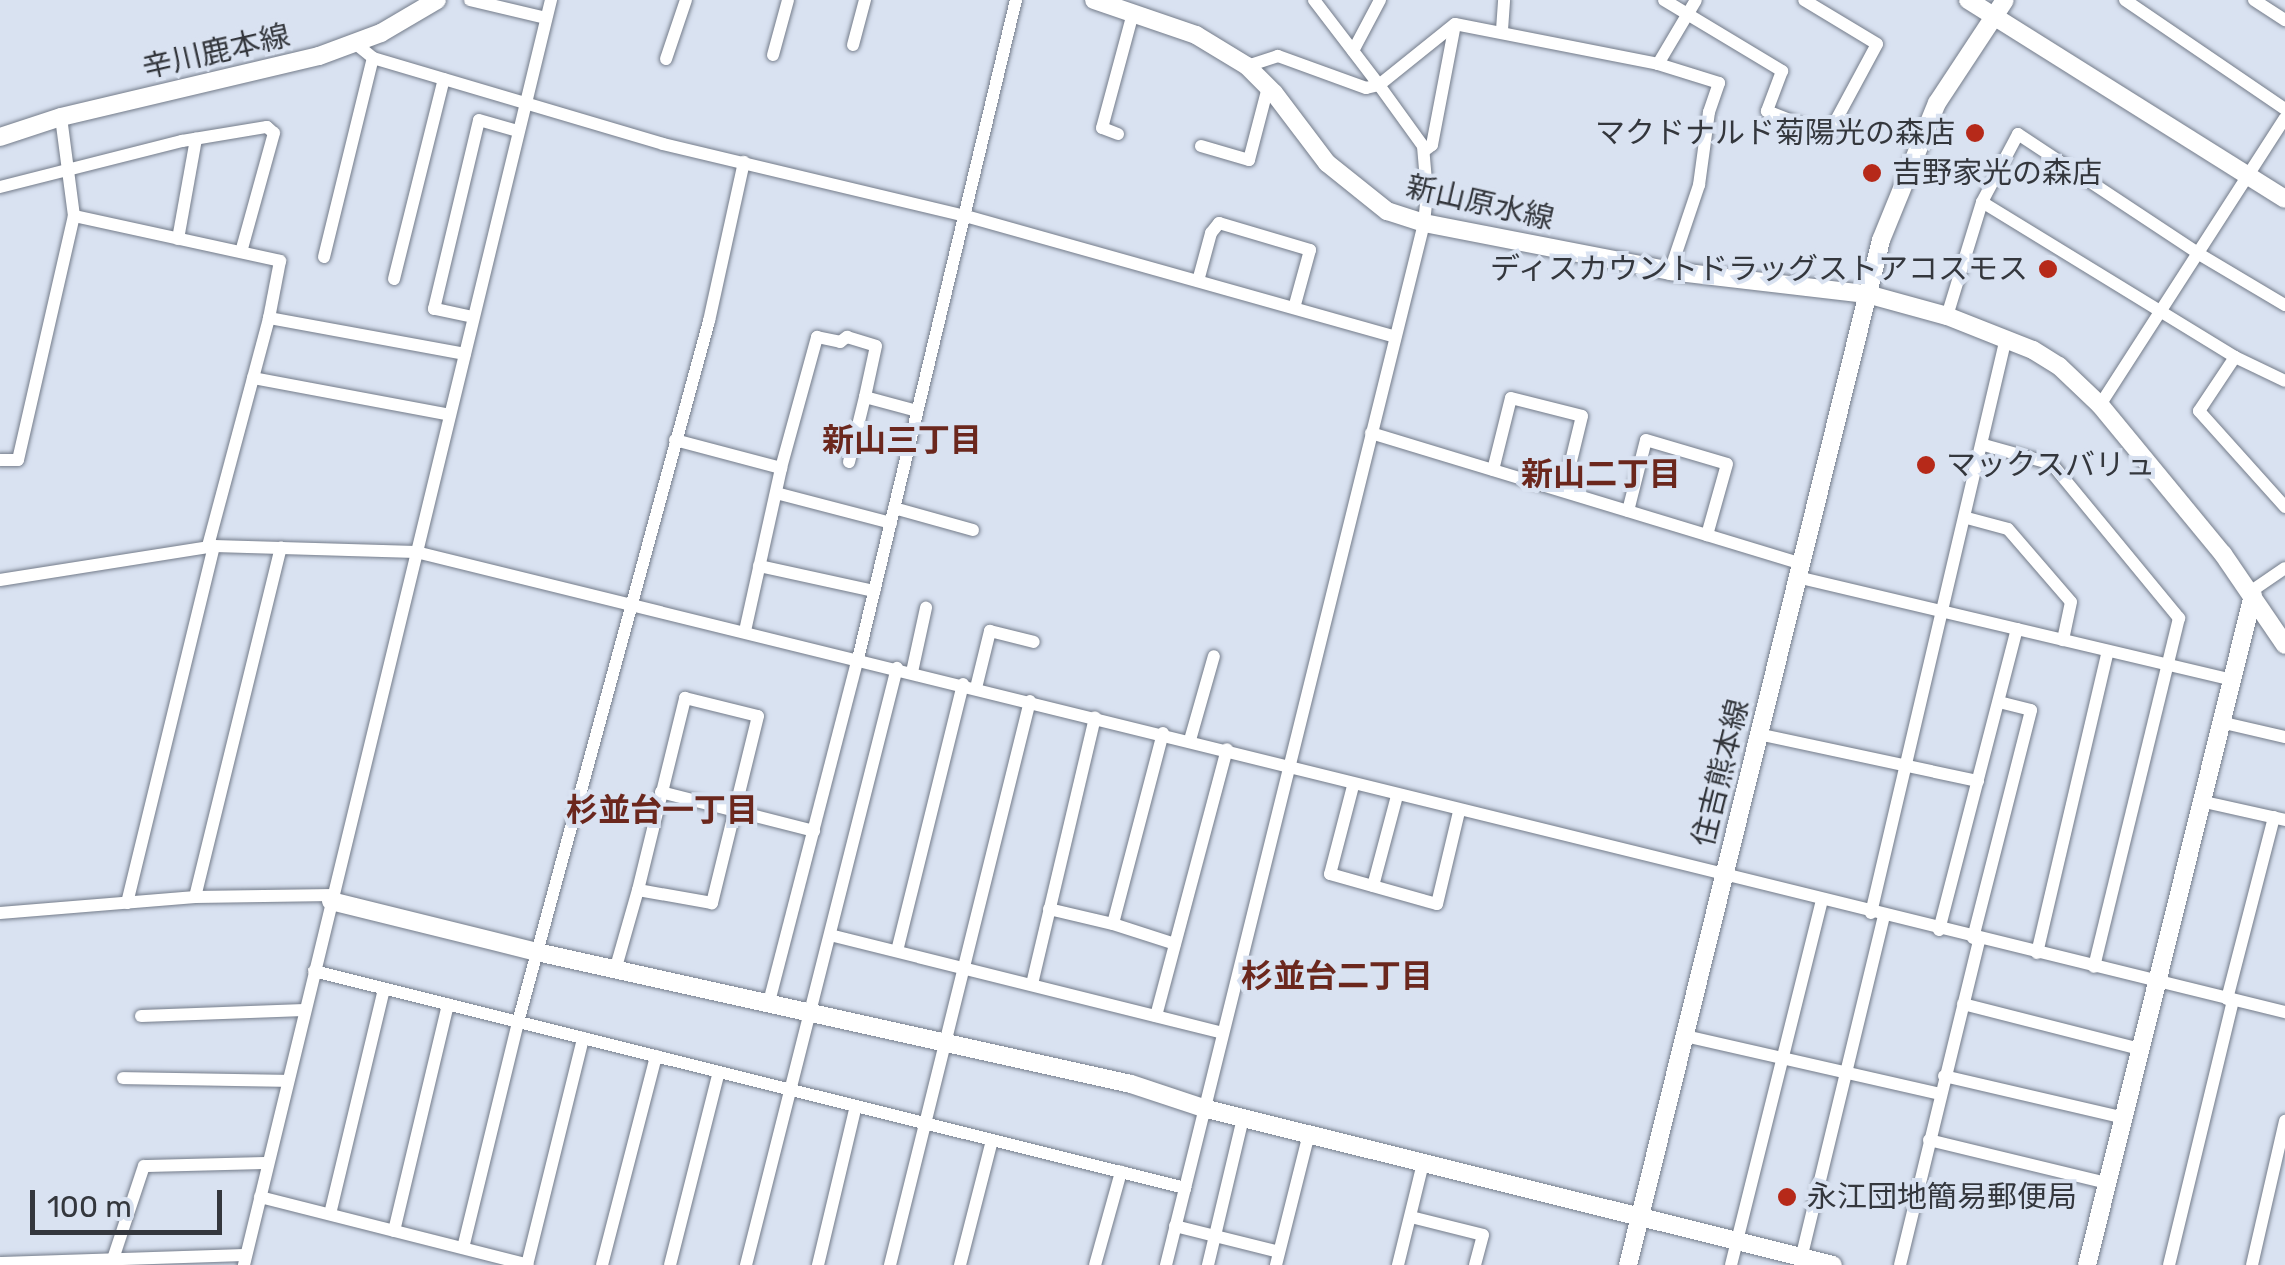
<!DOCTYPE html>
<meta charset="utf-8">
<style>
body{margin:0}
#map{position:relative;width:2285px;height:1265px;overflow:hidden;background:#d9e2f1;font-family:Rubik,"Noto Sans JP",sans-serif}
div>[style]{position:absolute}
.roads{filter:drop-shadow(0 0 2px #747c8a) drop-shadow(0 0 2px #747c8a)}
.street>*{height:12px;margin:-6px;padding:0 6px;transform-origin:6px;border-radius:6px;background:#fff}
.secondary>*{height:18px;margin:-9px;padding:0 9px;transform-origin:9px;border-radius:9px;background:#fff}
.dots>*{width:28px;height:28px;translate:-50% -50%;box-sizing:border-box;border:5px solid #d9e2f1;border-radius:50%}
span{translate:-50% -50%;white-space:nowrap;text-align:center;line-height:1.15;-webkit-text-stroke:8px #d9e2f1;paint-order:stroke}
.street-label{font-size:30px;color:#34373d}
.poi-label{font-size:30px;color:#34373d}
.right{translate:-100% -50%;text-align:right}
.left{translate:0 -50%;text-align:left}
.neighbourhood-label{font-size:32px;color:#6b271d;font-weight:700}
.scale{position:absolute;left:30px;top:1190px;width:192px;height:45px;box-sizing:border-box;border:5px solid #34373d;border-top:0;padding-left:12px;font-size:30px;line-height:35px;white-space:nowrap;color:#34373d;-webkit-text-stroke:8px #d9e2f1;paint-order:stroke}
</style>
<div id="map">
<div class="roads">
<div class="street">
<div style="left:470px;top:0;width:78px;rotate:13.3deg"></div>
<div style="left:1314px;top:0;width:107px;rotate:52.6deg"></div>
<div style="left:1379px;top:85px;width:97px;rotate:-38.8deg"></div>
<div style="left:1455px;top:24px;width:207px;rotate:11.1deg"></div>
<div style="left:1658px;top:64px;width:74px;rotate:-59.3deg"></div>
<div style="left:1664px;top:0;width:138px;rotate:31deg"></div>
<div style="left:1782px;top:71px;width:43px;rotate:110.6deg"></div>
<div style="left:1767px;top:111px;width:66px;rotate:21.5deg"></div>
<div style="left:1828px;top:135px;width:103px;rotate:-61.7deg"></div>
<div style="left:1877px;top:44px;width:85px;rotate:-148.9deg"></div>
<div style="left:2125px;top:0;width:194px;rotate:34.3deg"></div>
<div style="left:2254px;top:0;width:37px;rotate:33deg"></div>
<div style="left:1502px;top:30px;width:30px;rotate:-86deg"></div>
<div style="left:356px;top:44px;width:22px;rotate:39deg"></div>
<div style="left:373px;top:58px;width:302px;rotate:16.5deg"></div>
<div style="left:663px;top:144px;width:307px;rotate:13.4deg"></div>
<div style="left:962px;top:215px;width:448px;rotate:15.7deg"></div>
<div style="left:853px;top:45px;width:47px;rotate:-75.1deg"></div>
<div style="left:1353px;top:51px;width:58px;rotate:-62.1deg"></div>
<div style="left:773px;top:55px;width:57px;rotate:-74.7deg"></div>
<div style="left:666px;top:59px;width:62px;rotate:-71.3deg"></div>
<div style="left:1658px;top:64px;width:64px;rotate:17.3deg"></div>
<div style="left:1719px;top:83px;width:31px;rotate:109deg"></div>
<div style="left:1709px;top:112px;width:74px;rotate:97.8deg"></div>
<div style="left:1699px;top:185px;width:91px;rotate:108.6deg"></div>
<div style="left:1118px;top:134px;width:17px;rotate:-159deg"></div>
<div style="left:1102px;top:128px;width:119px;rotate:-74.9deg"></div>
<div style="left:1201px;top:146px;width:50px;rotate:16.3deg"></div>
<div style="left:1249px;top:160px;width:75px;rotate:-75.4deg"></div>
<div style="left:1424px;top:151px;width:10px;rotate:-37deg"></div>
<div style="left:1432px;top:145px;width:123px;rotate:-79.2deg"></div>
<div style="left:0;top:187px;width:188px;rotate:-14.2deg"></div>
<div style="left:182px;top:141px;width:86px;rotate:-9.4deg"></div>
<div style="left:267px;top:127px;width:9px;rotate:41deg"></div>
<div style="left:274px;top:133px;width:123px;rotate:105.5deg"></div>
<div style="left:1982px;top:202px;width:297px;rotate:31.5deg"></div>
<div style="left:2235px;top:357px;width:55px;rotate:25.6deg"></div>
<div style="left:74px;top:216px;width:211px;rotate:12.3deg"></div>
<div style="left:280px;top:261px;width:58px;rotate:100.9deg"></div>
<div style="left:178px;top:239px;width:102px;rotate:-79.8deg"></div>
<div style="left:324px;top:257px;width:205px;rotate:-76.2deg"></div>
<div style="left:394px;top:279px;width:206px;rotate:-76deg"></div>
<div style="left:1198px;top:281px;width:50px;rotate:-74.8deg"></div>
<div style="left:1211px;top:233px;width:13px;rotate:-51deg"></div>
<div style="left:1219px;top:223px;width:95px;rotate:16.5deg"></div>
<div style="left:1310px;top:250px;width:60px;rotate:105.4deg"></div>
<div style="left:1947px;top:316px;width:119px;rotate:-72.9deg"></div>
<div style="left:1982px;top:202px;width:77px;rotate:-62.1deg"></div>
<div style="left:2018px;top:134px;width:217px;rotate:33.5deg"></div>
<div style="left:2199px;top:254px;width:100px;rotate:30.7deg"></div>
<div style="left:473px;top:317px;width:40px;rotate:-168deg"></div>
<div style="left:434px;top:309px;width:194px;rotate:-76.6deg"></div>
<div style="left:479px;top:120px;width:41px;rotate:15.8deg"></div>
<div style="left:2235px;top:357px;width:65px;rotate:123.7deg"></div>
<div style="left:2199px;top:411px;width:129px;rotate:48.1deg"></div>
<div style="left:253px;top:378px;width:200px;rotate:10.6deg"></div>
<div style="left:2100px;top:405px;width:341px;rotate:-57.2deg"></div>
<div style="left:1371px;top:433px;width:448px;rotate:16.9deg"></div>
<div style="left:675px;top:440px;width:110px;rotate:14.8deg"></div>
<div style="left:1984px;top:445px;width:71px;rotate:15.6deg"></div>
<div style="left:2052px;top:464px;width:200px;rotate:50.5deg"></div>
<div style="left:2179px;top:618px;width:359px;rotate:103.7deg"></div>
<div style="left:0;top:460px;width:18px"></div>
<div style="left:18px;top:460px;width:250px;rotate:-77.1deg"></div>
<div style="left:74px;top:216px;width:100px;rotate:-97.5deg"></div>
<div style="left:849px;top:462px;width:67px;rotate:-76.2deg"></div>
<div style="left:865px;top:397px;width:54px;rotate:15.1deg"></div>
<div style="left:1493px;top:470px;width:74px;rotate:-76deg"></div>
<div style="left:1511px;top:398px;width:73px;rotate:14.2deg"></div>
<div style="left:1582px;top:416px;width:76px;rotate:103.7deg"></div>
<div style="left:776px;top:493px;width:119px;rotate:14.6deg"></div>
<div style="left:894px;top:508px;width:82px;rotate:15.6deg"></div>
<div style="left:1628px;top:511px;width:73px;rotate:-75.8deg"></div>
<div style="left:1646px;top:440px;width:84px;rotate:16.5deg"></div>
<div style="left:1727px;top:464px;width:74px;rotate:105.7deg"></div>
<div style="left:1967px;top:518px;width:42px;rotate:15deg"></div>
<div style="left:2008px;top:529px;width:96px;rotate:49.2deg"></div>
<div style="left:2071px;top:602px;width:39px;rotate:102deg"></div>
<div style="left:208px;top:546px;width:236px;rotate:-75deg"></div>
<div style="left:269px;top:318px;width:199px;rotate:10.4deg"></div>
<div style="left:759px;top:566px;width:118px;rotate:12.3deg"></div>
<div style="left:1797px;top:577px;width:445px;rotate:13.3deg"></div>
<div style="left:0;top:580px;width:217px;rotate:-9deg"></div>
<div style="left:214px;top:546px;width:202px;rotate:1.7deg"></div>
<div style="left:416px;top:552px;width:1925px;rotate:13.83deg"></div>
<div style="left:2250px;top:592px;width:42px;rotate:-34.4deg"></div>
<div style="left:745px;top:631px;width:167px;rotate:-77.5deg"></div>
<div style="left:781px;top:468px;width:136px;rotate:-74.6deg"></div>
<div style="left:817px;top:337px;width:24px;rotate:12deg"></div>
<div style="left:840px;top:342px;width:9px;rotate:-36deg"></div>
<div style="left:847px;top:337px;width:30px;rotate:17deg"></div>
<div style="left:876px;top:346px;width:52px;rotate:102.2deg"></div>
<div style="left:912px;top:672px;width:66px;rotate:-77.7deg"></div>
<div style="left:976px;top:688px;width:59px;rotate:-76.2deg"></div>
<div style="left:990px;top:631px;width:45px;rotate:14deg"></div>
<div style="left:685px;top:698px;width:75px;rotate:13.9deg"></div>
<div style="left:758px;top:716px;width:193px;rotate:103.8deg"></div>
<div style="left:712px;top:903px;width:75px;rotate:-170deg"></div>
<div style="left:638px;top:890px;width:198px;rotate:-76.2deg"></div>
<div style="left:2220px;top:722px;width:67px;rotate:13deg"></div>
<div style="left:1163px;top:733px;width:197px;rotate:104.7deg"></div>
<div style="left:1113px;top:924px;width:65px;rotate:17.9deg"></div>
<div style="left:1758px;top:734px;width:225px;rotate:12.1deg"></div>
<div style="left:1190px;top:740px;width:87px;rotate:-74.1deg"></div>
<div style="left:1353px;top:786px;width:91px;rotate:104.6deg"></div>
<div style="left:1330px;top:874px;width:111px;rotate:15.7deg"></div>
<div style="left:1437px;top:904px;width:95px;rotate:-76.6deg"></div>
<div style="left:661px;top:792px;width:158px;rotate:14.3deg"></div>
<div style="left:2200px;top:801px;width:87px;rotate:12.6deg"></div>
<div style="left:1373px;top:886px;width:93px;rotate:-75.1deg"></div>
<div style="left:195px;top:897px;width:360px;rotate:-76.2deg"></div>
<div style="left:127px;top:903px;width:367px;rotate:-76.3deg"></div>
<div style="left:1049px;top:909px;width:66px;rotate:13.2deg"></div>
<div style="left:0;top:913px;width:196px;rotate:-4.7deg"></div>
<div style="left:195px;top:897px;width:138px;rotate:-0.8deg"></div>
<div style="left:1871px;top:913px;width:591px;rotate:-76.79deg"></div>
<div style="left:1939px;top:930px;width:311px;rotate:-75.5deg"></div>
<div style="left:830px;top:935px;width:402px;rotate:14deg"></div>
<div style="left:1973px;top:938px;width:235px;rotate:-75.7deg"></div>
<div style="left:2031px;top:710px;width:33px;rotate:-166deg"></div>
<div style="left:897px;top:951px;width:275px;rotate:-76.1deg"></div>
<div style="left:2037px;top:953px;width:310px;rotate:-76.8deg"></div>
<div style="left:616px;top:967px;width:80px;rotate:-74.1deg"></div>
<div style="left:314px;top:971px;width:898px;rotate:13.99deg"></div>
<div style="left:1032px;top:984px;width:274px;rotate:-76.7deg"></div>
<div style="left:2227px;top:999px;width:188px;rotate:-75.5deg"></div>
<div style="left:769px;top:1002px;width:354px;rotate:-75.5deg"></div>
<div style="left:858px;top:659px;width:678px;rotate:-76.52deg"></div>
<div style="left:1963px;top:1004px;width:183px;rotate:14.3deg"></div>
<div style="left:141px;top:1016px;width:164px;rotate:-2.1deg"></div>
<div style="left:1156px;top:1016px;width:276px;rotate:-75.1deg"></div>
<div style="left:1685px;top:1036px;width:262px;rotate:12.8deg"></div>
<div style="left:1944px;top:1076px;width:185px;rotate:13.1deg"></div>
<div style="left:123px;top:1078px;width:165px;rotate:1deg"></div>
<div style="left:1929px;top:1140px;width:183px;rotate:13.6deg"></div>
<div style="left:260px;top:1197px;width:276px;rotate:14.2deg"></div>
<div style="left:330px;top:1214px;width:231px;rotate:-76.5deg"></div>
<div style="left:1411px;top:1217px;width:74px;rotate:14deg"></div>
<div style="left:1483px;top:1235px;width:31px;rotate:105deg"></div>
<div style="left:1175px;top:1226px;width:107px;rotate:14deg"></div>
<div style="left:394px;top:1231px;width:233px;rotate:-76.6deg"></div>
<div style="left:463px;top:1248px;width:233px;rotate:-76.3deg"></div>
<div style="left:518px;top:1022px;width:727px;rotate:-74.76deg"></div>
<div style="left:709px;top:321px;width:163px;rotate:-77.6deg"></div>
<div style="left:113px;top:1259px;width:98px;rotate:-71.6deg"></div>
<div style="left:144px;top:1166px;width:124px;rotate:-1.4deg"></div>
<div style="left:0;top:1263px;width:246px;rotate:-1.9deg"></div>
<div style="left:1800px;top:1263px;width:356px;rotate:-76.4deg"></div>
<div style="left:244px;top:1265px;width:1302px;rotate:-76.36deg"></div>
<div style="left:527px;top:1265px;width:234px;rotate:-76.1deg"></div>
<div style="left:602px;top:1265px;width:216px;rotate:-75.5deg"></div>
<div style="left:670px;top:1265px;width:199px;rotate:-75.8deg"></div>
<div style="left:746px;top:1265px;width:616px;rotate:-75.81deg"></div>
<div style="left:818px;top:1265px;width:163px;rotate:-76.6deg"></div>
<div style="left:890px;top:1265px;width:581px;rotate:-76.06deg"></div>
<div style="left:960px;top:1265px;width:129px;rotate:-75.6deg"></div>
<div style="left:1095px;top:1265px;width:97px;rotate:-74.4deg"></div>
<div style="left:1166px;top:1265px;width:1073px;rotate:-76.09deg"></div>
<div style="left:1424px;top:223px;width:31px;rotate:-84deg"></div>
<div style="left:1427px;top:192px;width:46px;rotate:-95deg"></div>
<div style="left:1423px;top:146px;width:75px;rotate:-125.8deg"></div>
<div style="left:1379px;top:85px;width:13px;rotate:167deg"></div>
<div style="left:1366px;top:88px;width:94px;rotate:-160deg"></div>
<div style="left:1278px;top:56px;width:33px;rotate:162deg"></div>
<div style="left:1208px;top:1265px;width:151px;rotate:-76.6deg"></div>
<div style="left:1276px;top:1265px;width:135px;rotate:-75.9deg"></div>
<div style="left:1398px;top:1265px;width:105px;rotate:-76.2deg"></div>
<div style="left:1731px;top:1265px;width:375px;rotate:-76deg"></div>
<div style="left:1900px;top:1265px;width:334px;rotate:-76.3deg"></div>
<div style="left:2169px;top:1265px;width:273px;rotate:-76.4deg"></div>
<div style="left:2252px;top:1265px;width:148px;rotate:-77.1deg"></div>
</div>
<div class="secondary">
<div style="left:1094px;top:0;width:108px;rotate:18.9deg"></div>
<div style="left:1196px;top:35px;width:60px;rotate:31.3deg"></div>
<div style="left:1247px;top:66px;width:38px;rotate:45deg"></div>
<div style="left:1274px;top:93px;width:88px;rotate:52.9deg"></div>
<div style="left:1327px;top:163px;width:77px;rotate:38.7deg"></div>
<div style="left:1387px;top:211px;width:39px;rotate:18deg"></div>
<div style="left:1424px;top:223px;width:251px;rotate:11deg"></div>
<div style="left:1670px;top:271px;width:198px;rotate:6.7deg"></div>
<div style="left:1867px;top:294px;width:83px;rotate:15.4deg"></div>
<div style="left:1947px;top:316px;width:92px;rotate:21.6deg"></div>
<div style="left:2033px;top:350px;width:31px;rotate:32deg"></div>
<div style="left:2059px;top:366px;width:57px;rotate:43.6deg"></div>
<div style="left:2100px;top:405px;width:193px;rotate:50.5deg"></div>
<div style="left:2223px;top:554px;width:110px;rotate:55.7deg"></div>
<div style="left:1968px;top:0;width:374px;rotate:32.1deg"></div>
<div style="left:0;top:137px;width:64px;rotate:-18.2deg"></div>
<div style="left:61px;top:117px;width:265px;rotate:-13.3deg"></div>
<div style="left:319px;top:56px;width:66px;rotate:-20.4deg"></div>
<div style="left:381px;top:33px;width:65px;rotate:-30.5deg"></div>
<div style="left:331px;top:901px;width:212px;rotate:13.9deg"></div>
<div style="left:537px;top:952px;width:608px;rotate:12.53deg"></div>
<div style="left:1131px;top:1084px;width:76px;rotate:18.4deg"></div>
<div style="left:1203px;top:1108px;width:649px;rotate:13.99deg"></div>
<div style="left:1628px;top:1265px;width:1056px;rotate:-76.13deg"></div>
<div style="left:1881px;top:240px;width:148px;rotate:-67.8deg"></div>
<div style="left:1937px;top:103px;width:123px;rotate:-56.6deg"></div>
<div style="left:2087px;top:1265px;width:690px;rotate:-76.08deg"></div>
</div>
</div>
<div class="dots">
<div style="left:1975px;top:133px;background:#b62919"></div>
<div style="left:1872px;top:173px;background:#b62919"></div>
<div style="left:2048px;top:269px;background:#b62919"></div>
<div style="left:1926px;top:465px;background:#b62919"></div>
<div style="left:1787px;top:1197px;background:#b62919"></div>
</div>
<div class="street-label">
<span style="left:216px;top:52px;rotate:-13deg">辛川鹿本線</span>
<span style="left:1480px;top:203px;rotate:13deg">新山原水線</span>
<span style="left:1721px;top:773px;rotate:-76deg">住吉熊本線</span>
</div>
<div class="poi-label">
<span class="right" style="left:1955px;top:133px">マクドナルド菊陽光の森店</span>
<span class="left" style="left:1892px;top:173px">吉野家光の森店</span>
<span class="right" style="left:2028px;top:269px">ディスカウントドラッグストアコスモス</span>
<span class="left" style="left:1946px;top:465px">マックスバリュ</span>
<span class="left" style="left:1807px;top:1197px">永江団地簡易郵便局</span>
</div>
<div class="neighbourhood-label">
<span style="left:902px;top:440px">新山三丁目</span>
<span style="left:1601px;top:474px">新山二丁目</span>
<span style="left:662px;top:810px">杉並台一丁目</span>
<span style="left:1337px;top:976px">杉並台二丁目</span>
</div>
<div class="scale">100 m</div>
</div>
